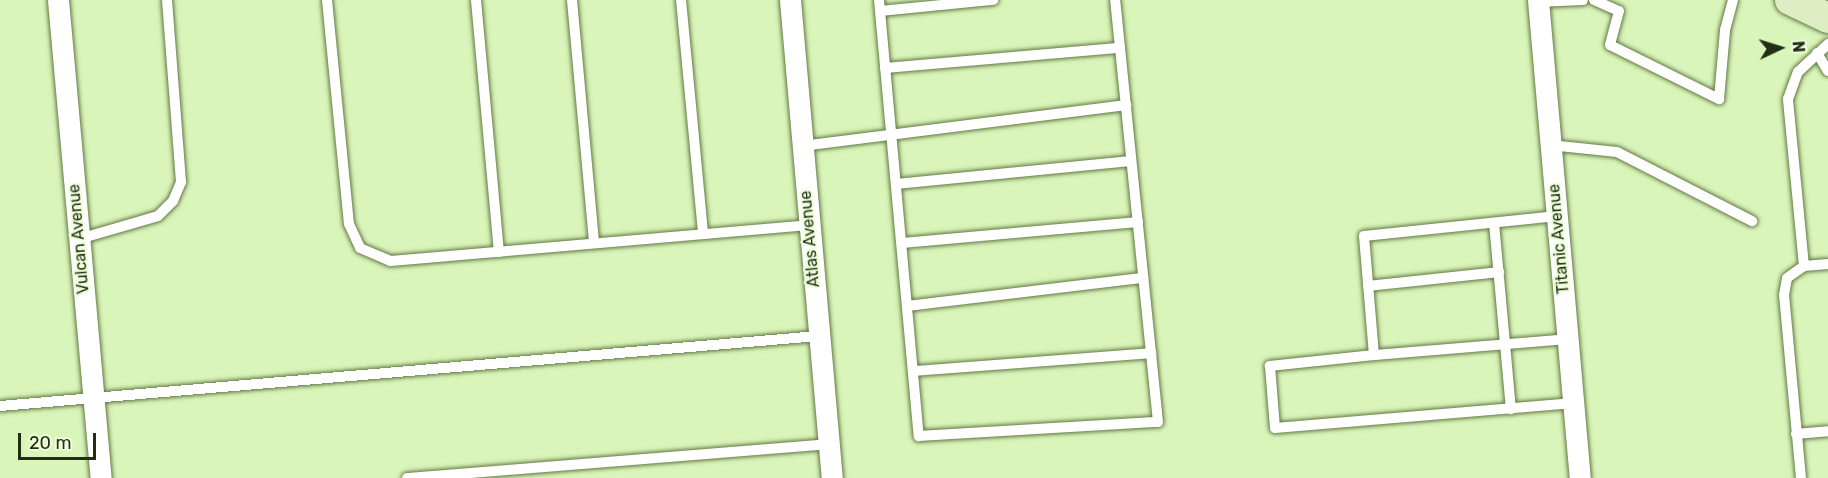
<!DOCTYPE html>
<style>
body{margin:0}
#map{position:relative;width:1828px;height:478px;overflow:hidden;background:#daf5ba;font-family:Rubik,sans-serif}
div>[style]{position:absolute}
.roads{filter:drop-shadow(0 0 2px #627943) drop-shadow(0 0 2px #627943)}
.lane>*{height:10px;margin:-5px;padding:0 5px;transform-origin:5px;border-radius:5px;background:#fff}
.street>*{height:21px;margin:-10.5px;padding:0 10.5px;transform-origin:10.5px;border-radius:10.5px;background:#fff}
.secondary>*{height:30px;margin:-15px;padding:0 15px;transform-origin:15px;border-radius:15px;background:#deedc3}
span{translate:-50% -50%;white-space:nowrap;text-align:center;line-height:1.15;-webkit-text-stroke:4.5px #eefedb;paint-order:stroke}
.street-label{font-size:16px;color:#242e17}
.north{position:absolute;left:1750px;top:18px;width:60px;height:60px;-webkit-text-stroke:4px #eefedb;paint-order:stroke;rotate:86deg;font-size:16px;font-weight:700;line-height:24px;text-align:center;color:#242e17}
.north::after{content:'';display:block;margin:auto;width:21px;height:27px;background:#242e17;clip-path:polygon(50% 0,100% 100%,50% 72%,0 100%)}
.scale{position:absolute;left:18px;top:433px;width:78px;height:27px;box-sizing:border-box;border:3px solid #242e17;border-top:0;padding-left:8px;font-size:18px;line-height:21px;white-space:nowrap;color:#242e17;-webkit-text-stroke:4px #eefedb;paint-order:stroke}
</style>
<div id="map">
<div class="roads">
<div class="lane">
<div style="left:327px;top:0;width:225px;rotate:84.4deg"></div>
<div style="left:349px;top:224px;width:26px;rotate:65deg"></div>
<div style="left:360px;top:248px;width:33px;rotate:23deg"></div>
<div style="left:390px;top:261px;width:421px;rotate:-4.9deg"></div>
<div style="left:476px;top:0;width:253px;rotate:84.8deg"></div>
<div style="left:572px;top:0;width:244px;rotate:84.8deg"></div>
<div style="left:681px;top:0;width:235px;rotate:84.6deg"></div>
<div style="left:879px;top:0;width:438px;rotate:84.8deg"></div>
<div style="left:919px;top:436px;width:239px;rotate:-3.4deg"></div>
<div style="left:1158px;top:422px;width:424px;rotate:-95.8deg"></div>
<div style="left:1594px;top:0;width:27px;rotate:24deg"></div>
<div style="left:1619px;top:11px;width:35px;rotate:105deg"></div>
<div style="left:1610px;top:45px;width:122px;rotate:26.4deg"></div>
<div style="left:1719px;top:99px;width:69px;rotate:-85deg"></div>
<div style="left:1725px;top:30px;width:31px;rotate:-75deg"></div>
<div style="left:1538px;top:2px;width:45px;rotate:-2.5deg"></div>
<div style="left:880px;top:11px;width:114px;rotate:-5.6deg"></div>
<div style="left:1817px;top:53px;width:21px;rotate:59deg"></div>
<div style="left:885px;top:68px;width:236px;rotate:-4.9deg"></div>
<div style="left:1550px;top:145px;width:67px;rotate:6deg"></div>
<div style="left:1617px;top:152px;width:152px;rotate:27.1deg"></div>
<div style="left:802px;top:146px;width:327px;rotate:-7.2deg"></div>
<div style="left:896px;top:184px;width:236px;rotate:-5.6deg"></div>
<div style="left:1557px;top:216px;width:194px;rotate:174.1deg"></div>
<div style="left:1364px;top:236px;width:119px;rotate:85.2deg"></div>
<div style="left:1374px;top:355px;width:105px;rotate:174deg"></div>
<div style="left:1270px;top:366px;width:62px;rotate:85.4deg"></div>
<div style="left:1275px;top:428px;width:300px;rotate:-4.8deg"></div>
<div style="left:1494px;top:223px;width:187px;rotate:84.8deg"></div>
<div style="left:79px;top:239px;width:82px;rotate:-16.2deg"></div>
<div style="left:158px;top:216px;width:21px;rotate:-45deg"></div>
<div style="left:173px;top:201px;width:21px;rotate:-67deg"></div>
<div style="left:181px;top:182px;width:183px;rotate:-94.4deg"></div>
<div style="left:902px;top:243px;width:237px;rotate:-5.1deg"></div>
<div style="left:1804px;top:266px;width:24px;rotate:-5deg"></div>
<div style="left:1368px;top:286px;width:132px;rotate:-6.1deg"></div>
<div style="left:907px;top:306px;width:238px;rotate:-6.8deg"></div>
<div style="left:1374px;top:355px;width:195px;rotate:-4.7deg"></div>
<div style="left:914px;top:371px;width:238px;rotate:-4.3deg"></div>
<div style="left:0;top:406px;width:822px;rotate:-4.89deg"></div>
<div style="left:1796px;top:434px;width:32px;rotate:-5deg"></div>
<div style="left:407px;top:478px;width:423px;rotate:-4.6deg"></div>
<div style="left:1801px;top:478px;width:184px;rotate:-95.3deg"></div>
<div style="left:1784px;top:295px;width:17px;rotate:-80deg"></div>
<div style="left:1787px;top:278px;width:21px;rotate:-35deg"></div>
<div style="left:1804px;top:266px;width:168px;rotate:-95.5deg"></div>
<div style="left:1788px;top:99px;width:29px;rotate:-70deg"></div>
<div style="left:1798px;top:72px;width:41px;rotate:-43deg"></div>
</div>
<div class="street">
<div style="left:58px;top:0;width:480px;rotate:84.9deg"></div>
<div style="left:790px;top:0;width:480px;rotate:85deg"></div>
<div style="left:1538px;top:0;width:480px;rotate:85deg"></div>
</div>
<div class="secondary">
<div style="left:1790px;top:0;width:42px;rotate:25.3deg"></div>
</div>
</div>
<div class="street-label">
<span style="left:79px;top:239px;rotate:-95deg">Vulcan Avenue</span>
<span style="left:810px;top:239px;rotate:-95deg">Atlas Avenue</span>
<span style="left:1559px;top:239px;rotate:-95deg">Titanic Avenue</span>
</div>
<div class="north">N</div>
<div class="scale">20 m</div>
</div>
